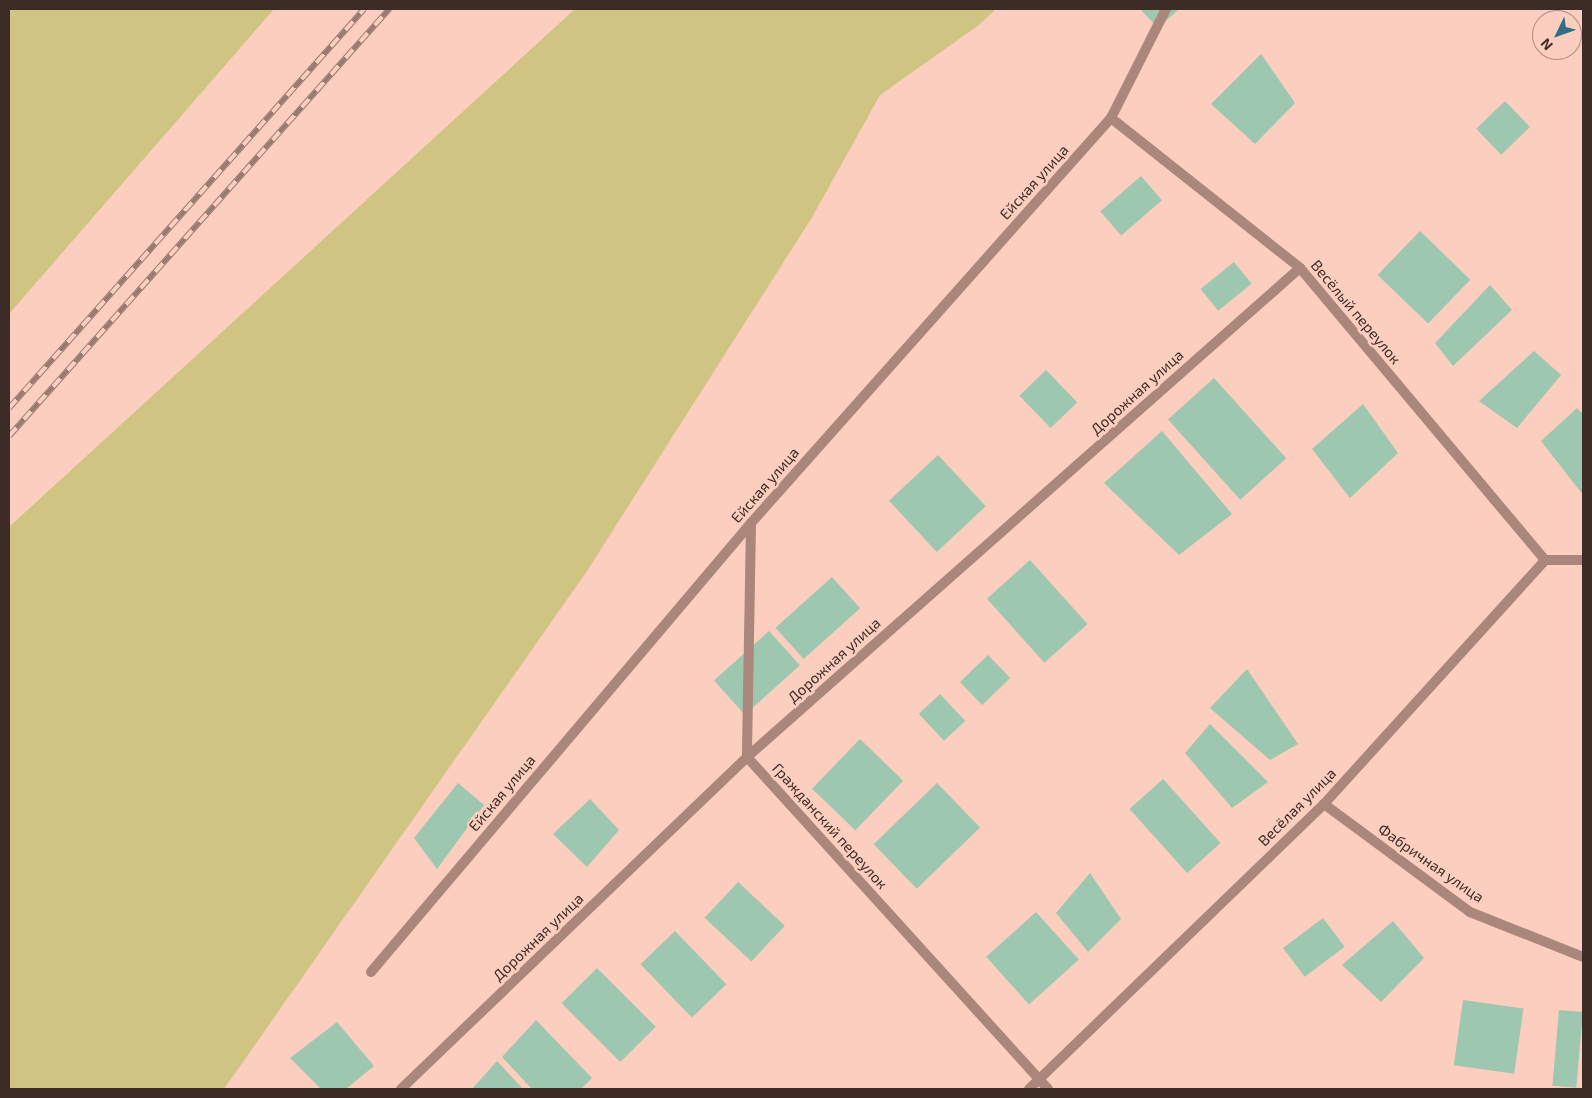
<!DOCTYPE html>
<meta charset="utf-8">
<style>
body{margin:0}
#map{position:relative;width:1592px;height:1098px;overflow:hidden;background:#fccebf;font-family:"Exo 2",sans-serif}
div>[style]{position:absolute}
.green>*{inset:0;background:#cfc481}
.building>*{inset:0;background:#9dc7ae;transform-origin:0 0}
.minor>*{height:10px;margin:-5px;padding:0 5px;transform-origin:5px;border-radius:5px;background:#ab877b}
.rail>*{height:5.5px;margin-top:-2.75px;transform-origin:0;background:repeating-linear-gradient(90deg,#fccebf 0 11px,#987a6f 0 22px);box-sizing:border-box;border-block:1px solid #987a6f}
span{translate:-50% -50%;white-space:nowrap;text-align:center;line-height:1.15;-webkit-text-stroke:5px #fccebf;paint-order:stroke}
.street-label{font-size:15px;color:#3d2c26}
.frame{position:absolute;inset:0;border:10px solid #3d2c26;pointer-events:none}
.north{position:absolute;left:1532px;top:10px;width:50px;height:50px;box-sizing:border-box;background:#fccebf;border:1px solid #b08d82;border-radius:50%;rotate:228deg;font-size:14px;font-weight:700;line-height:20px;text-align:center;color:#3d2c26}
.north::after{content:'';display:block;margin:auto;width:18px;height:22px;background:#2e6f82;clip-path:polygon(50% 0,100% 100%,50% 72%,0 100%)}
</style>
<div id="map">
<div class="green">
<div style="clip-path:polygon(9px 9px,274px 9px,9px 314px)"></div>
<div style="clip-path:polygon(575px 9px,996px 9px,979px 25px,880px 95px,811px 219px,587px 571px,224px 1089px,9px 1089px,9px 527px)"></div>
</div>
<div class="building">
<div style="clip-path:polygon(1140px 9px,1179px 9px,1158px 28px)"></div>
<div style="clip-path:polygon(1261px 54px,1295px 103px,1255px 144px,1211px 104px)"></div>
<div style="left:1505px;top:101px;width:36px;height:40px;rotate:46deg"></div>
<div style="left:1141px;top:176px;width:32px;height:54px;rotate:49deg"></div>
<div style="left:1420px;top:231px;width:70px;height:61px;rotate:44deg"></div>
<div style="left:1234px;top:262px;width:28px;height:43px;rotate:51deg"></div>
<div style="clip-path:polygon(1490px 285px,1512px 310px,1453px 366px,1435px 343px)"></div>
<div style="clip-path:polygon(1534px 351px,1561px 375px,1517px 428px,1479px 401px)"></div>
<div style="left:1046px;top:370px;width:45px;height:37px;rotate:46deg"></div>
<div style="left:1214px;top:378px;width:108px;height:62px;rotate:48deg"></div>
<div style="clip-path:polygon(1363px 404px,1398px 453px,1350px 498px,1312px 449px)"></div>
<div style="clip-path:polygon(1577px 408px,1583px 414px,1583px 495px,1541px 441px)"></div>
<div style="clip-path:polygon(1162px 431px,1232px 514px,1179px 555px,1104px 483px)"></div>
<div style="left:938px;top:455px;width:70px;height:67px;rotate:47deg"></div>
<div style="left:1030px;top:560px;width:86px;height:58px;rotate:48deg"></div>
<div style="left:832px;top:577px;width:42px;height:76px;rotate:48deg"></div>
<div style="left:769px;top:631px;width:46px;height:74px;rotate:48deg"></div>
<div style="left:988px;top:655px;width:32px;height:39px;rotate:46deg"></div>
<div style="clip-path:polygon(1247px 669px,1298px 744px,1270px 760px,1210px 708px)"></div>
<div style="left:940px;top:694px;width:37px;height:29px;rotate:47deg"></div>
<div style="clip-path:polygon(1210px 724px,1268px 782px,1232px 808px,1185px 753px)"></div>
<div style="left:860px;top:739px;width:60px;height:69px;rotate:44deg"></div>
<div style="left:1163px;top:779px;width:86px;height:45px;rotate:48deg"></div>
<div style="clip-path:polygon(458px 783px,484px 805px,437px 869px,414px 838px)"></div>
<div style="left:937px;top:783px;width:62px;height:88px;rotate:46deg"></div>
<div style="clip-path:polygon(590px 799px,619px 830px,587px 867px,553px 834px)"></div>
<div style="clip-path:polygon(1090px 873px,1121px 919px,1088px 952px,1056px 913px)"></div>
<div style="left:738px;top:882px;width:64px;height:49px;rotate:43deg"></div>
<div style="left:1036px;top:912px;width:64px;height:67px;rotate:48deg"></div>
<div style="left:1323px;top:918px;width:36px;height:50px;rotate:53deg"></div>
<div style="clip-path:polygon(1393px 921px,1424px 958px,1381px 1002px,1342px 965px)"></div>
<div style="left:675px;top:931px;width:74px;height:48px;rotate:46deg"></div>
<div style="left:597px;top:968px;width:83px;height:50px;rotate:45deg"></div>
<div style="left:1463px;top:1000px;width:61px;height:66px;rotate:8deg"></div>
<div style="left:1559px;top:1010px;width:24px;height:76px;rotate:5deg"></div>
<div style="clip-path:polygon(536px 1020px,592px 1078px,581px 1089px,532px 1089px,502px 1057px)"></div>
<div style="clip-path:polygon(337px 1022px,374px 1066px,346px 1089px,321px 1089px,290px 1058px)"></div>
<div style="clip-path:polygon(497px 1061px,523px 1089px,472px 1089px)"></div>
</div>
<div class="minor">
<div style="left:1111px;top:118px;width:241px;rotate:38.4deg"></div>
<div style="left:1300px;top:268px;width:381px;rotate:50deg"></div>
<div style="left:751px;top:523px;width:234px;rotate:91deg"></div>
<div style="left:747px;top:757px;width:448px;rotate:47.8deg"></div>
<div style="left:1324px;top:804px;width:182px;rotate:36.5deg"></div>
<div style="left:1470px;top:912px;width:122px;rotate:21.7deg"></div>
<div style="left:371px;top:972px;width:588px;rotate:-49.76deg"></div>
<div style="left:751px;top:523px;width:542px;rotate:-48.37deg"></div>
<div style="left:1111px;top:118px;width:122px;rotate:-63.2deg"></div>
<div style="left:401px;top:1089px;width:480px;rotate:-43.8deg"></div>
<div style="left:747px;top:757px;width:738px;rotate:-41.49deg"></div>
<div style="left:1029px;top:1089px;width:410px;rotate:-44deg"></div>
<div style="left:1324px;top:804px;width:329px;rotate:-47.8deg"></div>
<div style="left:1545px;top:560px;width:38px"></div>
</div>
<div class="rail">
<div style="left:9px;top:408px;width:534px;rotate:-48.34deg"></div>
<div style="left:9px;top:436px;width:572px;rotate:-48.33deg"></div>
</div>
<div class="street-label">
<span style="left:1034px;top:182px;rotate:-48deg">Ейская улица</span>
<span style="left:1356px;top:312px;rotate:50deg">Весёлый переулок</span>
<span style="left:1137px;top:392px;rotate:-42deg">Дорожная улица</span>
<span style="left:765px;top:485px;rotate:-49deg">Ейская улица</span>
<span style="left:834px;top:660px;rotate:-42deg">Дорожная улица</span>
<span style="left:502px;top:793px;rotate:-50deg">Ейская улица</span>
<span style="left:1297px;top:807px;rotate:-45deg">Весёлая улица</span>
<span style="left:830px;top:826px;rotate:48deg">Гражданский переулок</span>
<span style="left:1431px;top:863px;rotate:35deg">Фабричная улица</span>
<span style="left:538px;top:937px;rotate:-44deg">Дорожная улица</span>
</div>
<div class="frame"></div>
<div class="north">N</div>
</div>
